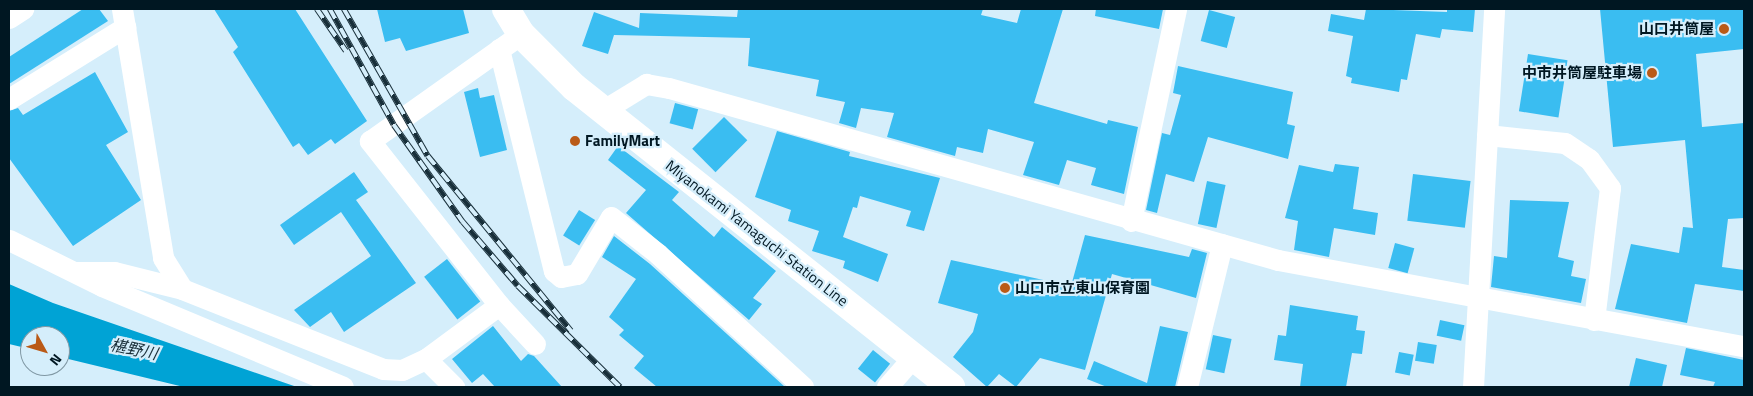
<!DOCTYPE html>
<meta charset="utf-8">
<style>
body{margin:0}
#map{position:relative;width:1753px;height:396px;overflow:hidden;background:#d5eefb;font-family:"Titillium Web","Noto Sans JP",sans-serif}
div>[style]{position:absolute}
.water>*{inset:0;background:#00a3d5}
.building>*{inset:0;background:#3abdf1;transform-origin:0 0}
.minor>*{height:21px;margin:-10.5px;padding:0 10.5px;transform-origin:10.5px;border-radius:10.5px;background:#fff}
.major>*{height:28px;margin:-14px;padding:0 14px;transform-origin:14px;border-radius:14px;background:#fff}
.rail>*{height:5.5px;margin-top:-2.75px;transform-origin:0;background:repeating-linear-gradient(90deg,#d5eefb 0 11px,#182f3a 0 22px);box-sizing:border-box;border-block:1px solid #182f3a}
.dots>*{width:14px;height:14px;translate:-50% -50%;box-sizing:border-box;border:2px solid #d5eefb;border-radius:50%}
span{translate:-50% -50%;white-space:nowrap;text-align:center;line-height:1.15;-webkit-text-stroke:4.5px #d5eefb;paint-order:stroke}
.poi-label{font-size:15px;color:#001722;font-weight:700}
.right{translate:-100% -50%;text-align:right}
.left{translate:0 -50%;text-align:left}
.street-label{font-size:15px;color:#001722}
.water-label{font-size:16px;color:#1b303a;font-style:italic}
.frame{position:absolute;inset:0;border:10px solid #001722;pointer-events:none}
.north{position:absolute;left:20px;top:326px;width:50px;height:50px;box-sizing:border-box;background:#d5eefb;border:1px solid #8098a4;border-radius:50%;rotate:129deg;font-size:14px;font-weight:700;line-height:20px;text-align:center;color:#001722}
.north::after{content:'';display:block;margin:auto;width:18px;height:22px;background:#ba5a17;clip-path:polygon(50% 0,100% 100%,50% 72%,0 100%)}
</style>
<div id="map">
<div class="water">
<div style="clip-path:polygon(9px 284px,53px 303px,297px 387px,184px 387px,60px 357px,60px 336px,30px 336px,30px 349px,9px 344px)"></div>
</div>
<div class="building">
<div style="clip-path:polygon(83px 9px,99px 9px,108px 21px,9px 84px,9px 57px)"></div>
<div style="clip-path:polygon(214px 9px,295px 9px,367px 121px,335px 144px,331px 139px,308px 155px,299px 143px,293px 147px,233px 52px,238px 47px)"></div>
<div style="clip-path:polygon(377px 9px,463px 9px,469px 33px,406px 51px,400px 38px,385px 42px)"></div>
<div style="clip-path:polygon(738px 9px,983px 9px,981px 15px,1017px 23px,1021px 9px,1063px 9px,1034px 103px,1107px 124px,1108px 120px,1138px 127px,1124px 194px,1091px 185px,1096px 168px,1067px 160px,1059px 185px,1023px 175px,1034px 142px,988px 129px,983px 153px,957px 147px,955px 156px,887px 137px,894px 113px,861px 108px,856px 128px,839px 123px,845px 102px,816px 96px,819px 80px,748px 66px,750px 38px,614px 35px,608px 54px,582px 46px,594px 12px,639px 28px,640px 13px,737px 17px)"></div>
<div style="clip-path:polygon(1096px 9px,1163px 9px,1159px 29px,1095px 16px)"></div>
<div style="clip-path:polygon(1366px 9px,1447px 12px,1447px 9px,1475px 9px,1473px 32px,1442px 29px,1440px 38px,1416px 34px,1407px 80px,1401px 79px,1399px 92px,1351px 83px,1352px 78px,1346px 76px,1353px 36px,1328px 31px,1331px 14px,1364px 20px)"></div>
<div style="clip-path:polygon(1600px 9px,1744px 9px,1744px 49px,1696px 54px,1702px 127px,1744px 123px,1744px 218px,1728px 219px,1722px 267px,1744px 270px,1744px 291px,1695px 284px,1687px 323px,1615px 309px,1631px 244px,1679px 253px,1683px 227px,1693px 228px,1685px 140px,1613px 147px)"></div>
<div style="left:1209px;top:10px;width:27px;height:32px;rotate:15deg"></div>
<div style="left:1528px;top:54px;width:40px;height:58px;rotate:9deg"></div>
<div style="clip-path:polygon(1178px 66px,1293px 92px,1287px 124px,1295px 126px,1288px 159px,1208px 137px,1194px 182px,1166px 174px,1157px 213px,1146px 210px,1162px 133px,1170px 135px,1181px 95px,1173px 93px)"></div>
<div style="clip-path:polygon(95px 72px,128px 132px,106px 145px,141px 200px,73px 246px,9px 158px,9px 111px,18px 108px,23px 115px)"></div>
<div style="clip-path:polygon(478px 88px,480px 98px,494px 95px,507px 150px,480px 157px,464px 92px)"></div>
<div style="left:675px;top:103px;width:24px;height:21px;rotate:15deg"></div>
<div style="left:724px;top:117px;width:33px;height:45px;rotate:45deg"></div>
<div style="clip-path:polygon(777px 131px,850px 152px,849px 156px,940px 178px,924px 231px,906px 226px,911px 211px,860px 196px,857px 208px,853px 207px,843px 237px,888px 254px,878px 282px,843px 268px,845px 261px,812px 251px,819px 231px,788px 221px,791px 210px,755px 197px)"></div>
<div style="clip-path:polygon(618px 146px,679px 192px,672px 200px,714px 237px,722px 227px,776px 271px,753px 298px,762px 304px,749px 320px,626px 213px,646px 190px,608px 160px)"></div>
<div style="clip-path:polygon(1335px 164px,1359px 167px,1353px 209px,1378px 213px,1375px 235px,1334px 228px,1329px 257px,1294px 250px,1298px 221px,1285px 218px,1299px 165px,1333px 172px)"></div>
<div style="clip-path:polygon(354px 172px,368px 192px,356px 200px,416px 283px,344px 332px,331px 312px,310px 327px,294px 310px,371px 256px,341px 212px,294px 245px,280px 225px)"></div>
<div style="left:1413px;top:174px;width:58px;height:47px;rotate:7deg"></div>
<div style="left:1207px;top:181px;width:19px;height:44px;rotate:12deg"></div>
<div style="clip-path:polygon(1510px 200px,1569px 202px,1558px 257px,1574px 261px,1571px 276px,1586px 279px,1581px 303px,1491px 287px,1494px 256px,1507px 258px)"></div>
<div style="left:579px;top:210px;width:19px;height:30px;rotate:32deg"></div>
<div style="clip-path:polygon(1085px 235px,1189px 257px,1192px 249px,1207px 253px,1196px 298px,1112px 274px,1085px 370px,1040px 358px,1016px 387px,999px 374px,987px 387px,953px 357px,973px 332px,978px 314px,938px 303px,951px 260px,1071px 286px)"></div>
<div style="clip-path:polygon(614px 236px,650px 264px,785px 387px,657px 387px,634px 368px,644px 356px,619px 335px,624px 330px,609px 317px,636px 279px,602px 257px)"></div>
<div style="left:1395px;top:243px;width:20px;height:26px;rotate:15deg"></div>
<div style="left:447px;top:259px;width:54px;height:29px;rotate:52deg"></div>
<div style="clip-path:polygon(1290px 305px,1358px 316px,1356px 330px,1365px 331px,1362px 354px,1352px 353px,1346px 387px,1300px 387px,1303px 364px,1274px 360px,1278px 335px,1286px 336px)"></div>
<div style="left:1440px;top:320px;width:25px;height:16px;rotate:12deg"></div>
<div style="clip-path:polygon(493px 326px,521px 361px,528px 354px,534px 356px,562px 387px,495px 387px,483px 374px,472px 383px,452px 359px)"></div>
<div style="clip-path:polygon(1160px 326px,1188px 332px,1175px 387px,1107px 387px,1087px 379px,1094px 361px,1147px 383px)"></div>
<div style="left:1213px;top:335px;width:19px;height:35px;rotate:12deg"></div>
<div style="left:1418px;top:342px;width:19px;height:19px;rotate:9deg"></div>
<div style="clip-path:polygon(1686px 348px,1744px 360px,1744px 386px,1713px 387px,1715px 382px,1680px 375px)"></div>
<div style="left:873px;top:350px;width:22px;height:24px;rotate:39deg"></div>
<div style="left:1399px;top:352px;width:15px;height:21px;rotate:11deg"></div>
<div style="clip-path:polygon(1636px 358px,1667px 365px,1662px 387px,1629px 387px)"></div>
</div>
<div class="minor">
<div style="left:122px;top:9px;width:252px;rotate:80.6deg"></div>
<div style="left:163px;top:258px;width:36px;rotate:58deg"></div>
<div style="left:9px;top:18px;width:17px;rotate:-33deg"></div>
<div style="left:499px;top:49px;width:229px;rotate:76.1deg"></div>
<div style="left:554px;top:271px;width:9px;rotate:41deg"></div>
<div style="left:561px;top:277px;width:16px;rotate:-11deg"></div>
<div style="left:577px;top:274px;width:66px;rotate:-59.2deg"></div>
<div style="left:611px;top:217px;width:60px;rotate:38.2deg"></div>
<div style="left:658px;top:254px;width:197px;rotate:42.5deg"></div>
<div style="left:9px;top:99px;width:137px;rotate:-31.8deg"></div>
<div style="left:602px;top:111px;width:52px;rotate:-31.5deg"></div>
<div style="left:646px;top:84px;width:23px;rotate:10deg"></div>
<div style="left:669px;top:88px;width:633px;rotate:15.77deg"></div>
<div style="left:1278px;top:260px;width:474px;rotate:10.5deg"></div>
<div style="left:1487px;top:135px;width:78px;rotate:5.9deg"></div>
<div style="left:1565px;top:143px;width:29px;rotate:34deg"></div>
<div style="left:1589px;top:159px;width:36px;rotate:54deg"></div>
<div style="left:1610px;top:188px;width:133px;rotate:96.9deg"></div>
<div style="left:1131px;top:221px;width:217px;rotate:-78deg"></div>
<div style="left:9px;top:240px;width:104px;rotate:26.3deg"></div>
<div style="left:102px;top:286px;width:261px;rotate:22.7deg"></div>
<div style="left:75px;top:272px;width:39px"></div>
<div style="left:114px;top:272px;width:70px;rotate:14deg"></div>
<div style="left:182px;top:289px;width:216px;rotate:21.7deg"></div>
<div style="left:383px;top:369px;width:19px;rotate:3deg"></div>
<div style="left:402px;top:370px;width:26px;rotate:-25deg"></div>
<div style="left:426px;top:359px;width:91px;rotate:-36.5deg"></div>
<div style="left:499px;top:305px;width:209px;rotate:-128.2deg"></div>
<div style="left:370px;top:141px;width:185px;rotate:-35.3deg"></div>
<div style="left:499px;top:305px;width:53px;rotate:47.3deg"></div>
<div style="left:426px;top:359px;width:40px;rotate:45deg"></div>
<div style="left:887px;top:387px;width:40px;rotate:-49deg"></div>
<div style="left:1187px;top:387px;width:147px;rotate:-76.2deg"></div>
<div style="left:1473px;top:387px;width:379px;rotate:-86.8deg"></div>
</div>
<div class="major">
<div style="left:506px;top:9px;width:29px;rotate:59deg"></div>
<div style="left:521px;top:34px;width:75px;rotate:45deg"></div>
<div style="left:574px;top:87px;width:482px;rotate:38.5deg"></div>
</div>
<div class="rail">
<div style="left:317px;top:9px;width:51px;rotate:55.4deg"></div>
<div style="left:330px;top:9px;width:132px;rotate:61.1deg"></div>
<div style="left:394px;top:125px;width:119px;rotate:54.6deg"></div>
<div style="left:463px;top:222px;width:84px;rotate:49.3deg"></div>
<div style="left:518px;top:286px;width:144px;rotate:44.7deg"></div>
<div style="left:344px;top:9px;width:169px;rotate:60.3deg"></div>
<div style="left:428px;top:156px;width:226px;rotate:50.7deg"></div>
</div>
<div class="dots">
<div style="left:1724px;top:29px;background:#ba5a17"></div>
<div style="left:1652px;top:73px;background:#ba5a17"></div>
<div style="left:575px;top:141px;background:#ba5a17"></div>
<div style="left:1005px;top:288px;background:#ba5a17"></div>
</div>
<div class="poi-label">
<span class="right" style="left:1714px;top:29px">山口井筒屋</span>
<span class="right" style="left:1642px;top:73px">中市井筒屋駐車場</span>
<span class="left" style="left:585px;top:141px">FamilyMart</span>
<span class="left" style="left:1015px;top:288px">山口市立東山保育園</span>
</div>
<div class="street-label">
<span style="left:757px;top:233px;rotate:38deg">Miyanokami Yamaguchi Station Line</span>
</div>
<div class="water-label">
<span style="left:134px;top:349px;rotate:12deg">椹野川</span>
</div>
<div class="frame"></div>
<div class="north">N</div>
</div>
